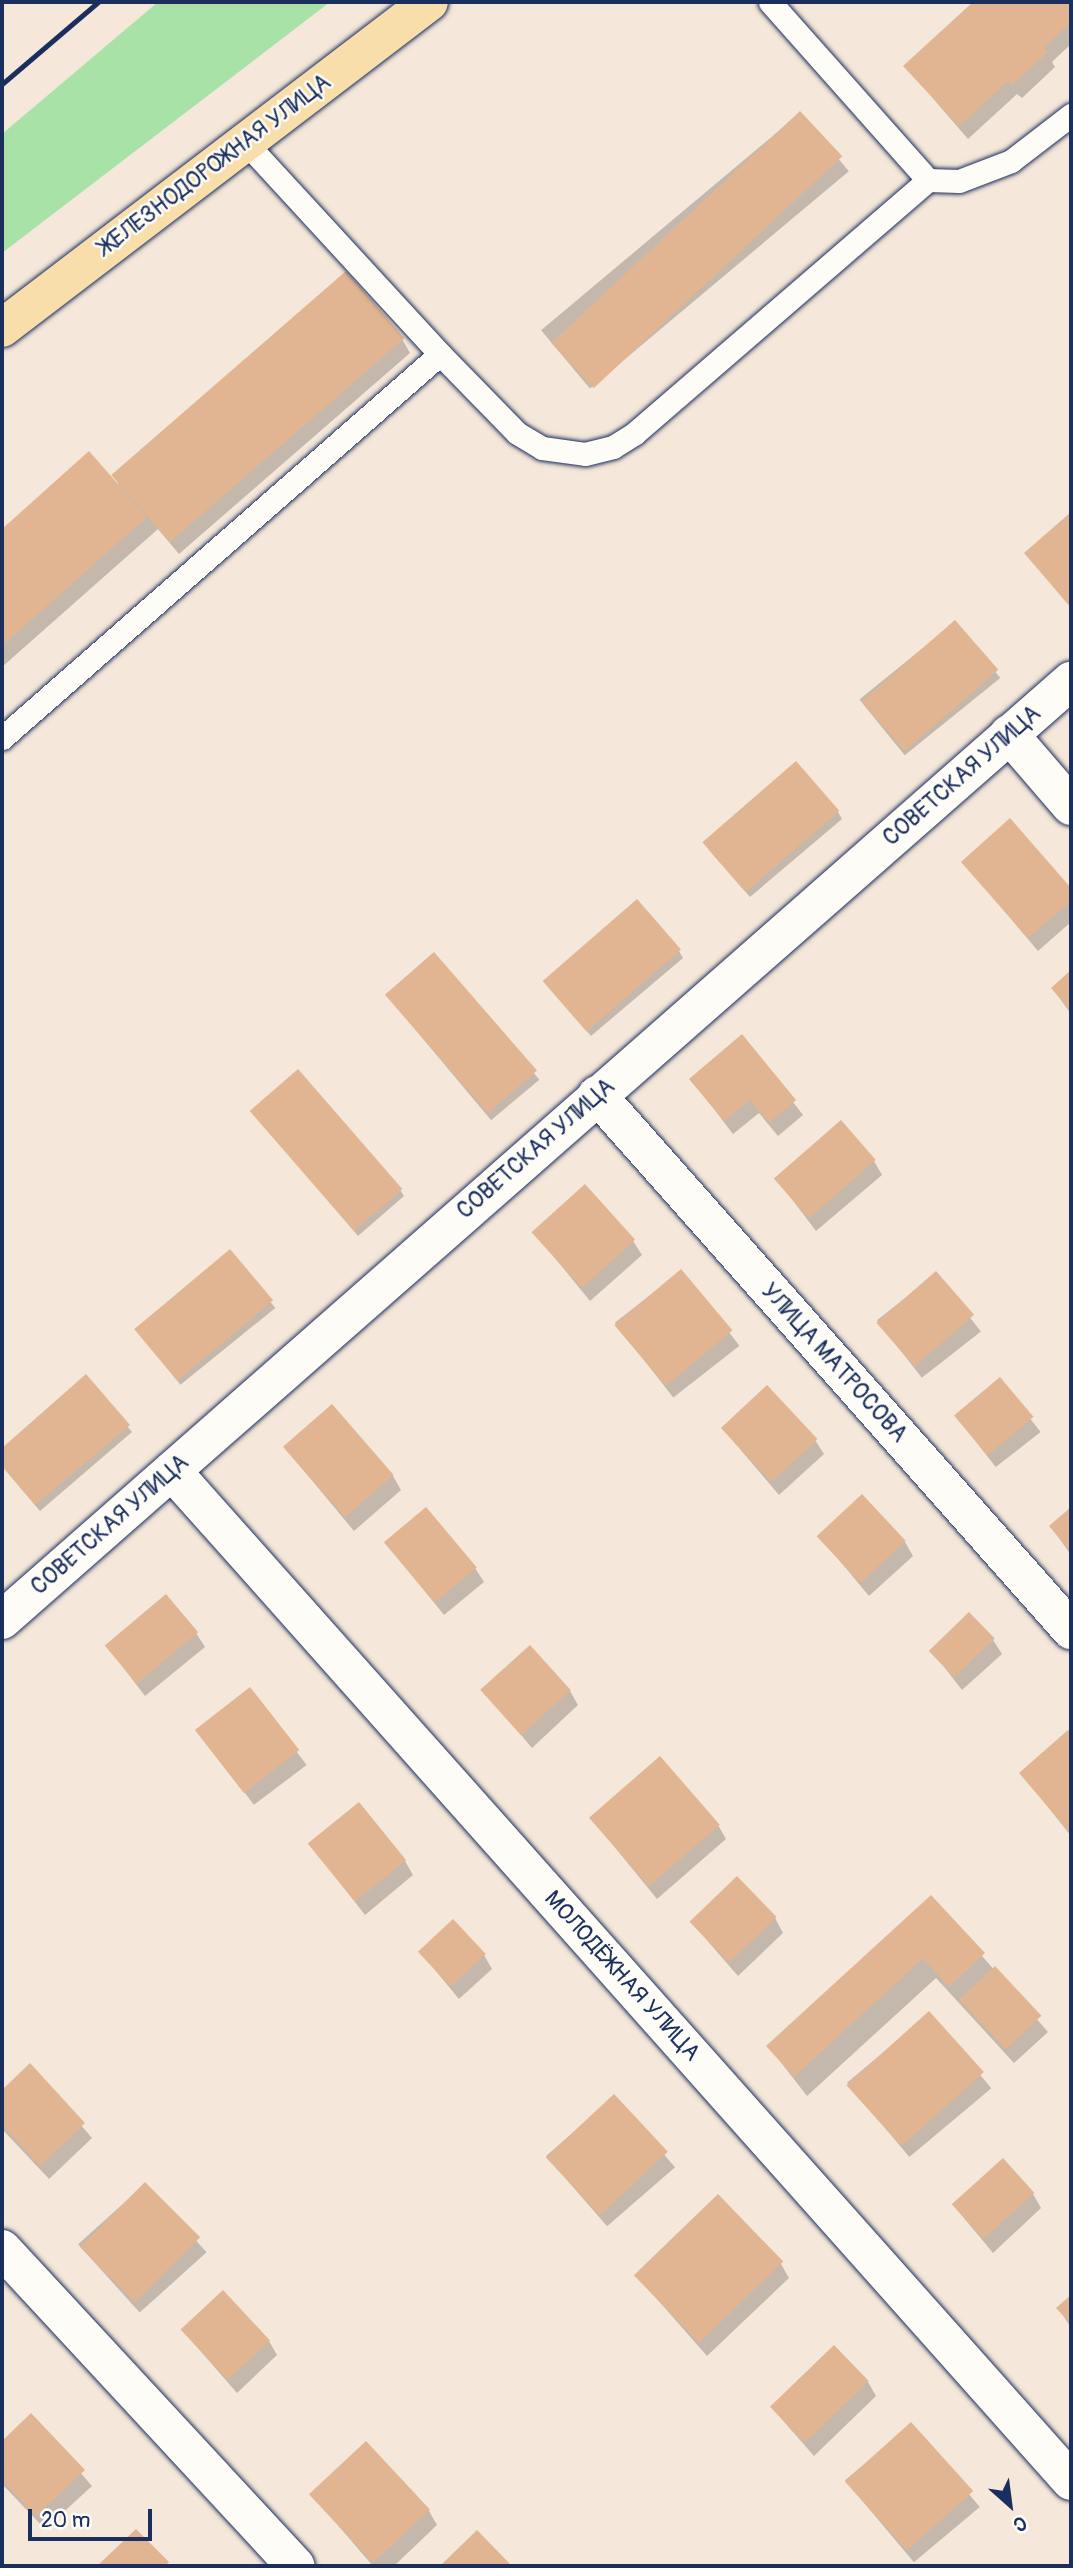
<!DOCTYPE html>
<meta charset="utf-8">
<style>
body{margin:0}
#map{position:relative;width:1073px;height:2568px;overflow:hidden;background:#f5e7d9;font-family:Pangolin,sans-serif}
div>[style]{position:absolute}
.green>*{inset:0;background:#a8e2a7}
.shadow>*{inset:0;background:#0003;transform-origin:0 0}
.building>*{inset:0;background:#e1b592;transform-origin:0 0}
.roads{filter:drop-shadow(0 0 2px #1b2f5e) drop-shadow(0 0 2px #1b2f5e)}
.service>*{height:23px;margin:-11.5px;padding:0 11.5px;transform-origin:11.5px;border-radius:11.5px;background:#fdfcf7}
.minor>*{height:38px;margin:-19px;padding:0 19px;transform-origin:19px;border-radius:19px;background:#fdfcf7}
.tertiary>*{height:38px;margin:-19px;padding:0 19px;transform-origin:19px;border-radius:19px;background:#fdfcf7}
.primary>*{height:38px;margin:-19px;padding:0 19px;transform-origin:19px;border-radius:19px;background:#f8deab}
.rail>*{height:5px;margin:-2.5px;padding:0 2.5px;transform-origin:2.5px;border-radius:2.5px;background:#1b2f5e}
span{translate:-50% -50%;white-space:nowrap;text-align:center;line-height:1.15;-webkit-text-stroke:5px #fdfcf7;paint-order:stroke}
.street-label{font-size:23px;color:#1b2f5e}
.frame{position:absolute;inset:0;border:4px solid #1b2f5e;pointer-events:none}
.north{position:absolute;left:975px;top:2470px;width:70px;height:70px;-webkit-text-stroke:5px #fdfcf7;paint-order:stroke;rotate:152deg;font-size:19px;font-weight:700;line-height:28px;text-align:center;color:#1b2f5e}
.north::after{content:'';display:block;margin:auto;width:24px;height:32px;background:#1b2f5e;clip-path:polygon(50% 0,100% 100%,50% 72%,0 100%)}
.scale{position:absolute;left:28px;top:2509px;width:124px;height:32px;box-sizing:border-box;border:4px solid #1b2f5e;border-top:0;padding-left:9px;font-size:21px;line-height:24px;white-space:nowrap;color:#1b2f5e;-webkit-text-stroke:5px #fdfcf7;paint-order:stroke}
</style>
<div id="map">
<div class="green">
<div style="clip-path:polygon(158px 2px,330px 2px,2px 253px,2px 134px)"></div>
</div>
<div class="shadow">
<div style="clip-path:polygon(975px 2px,1071px 2px,1071px 44px,1052px 62px,1055px 67px,1022px 98px,1017px 94px,968px 139px,905px 66px)"></div>
<div style="left:800px;top:113px;width:76px;height:338px;rotate:50deg"></div>
<div style="clip-path:polygon(402px 339px,410px 353px,179px 554px,158px 529px,2px 667px,2px 531px,89px 454px,120px 488px,114px 474px)"></div>
<div style="clip-path:polygon(1071px 514px,1071px 608px,1026px 553px)"></div>
<div style="left:955px;top:622px;width:72px;height:123px;rotate:51deg"></div>
<div style="clip-path:polygon(838px 812px,842px 819px,750px 897px,708px 849px)"></div>
<div style="clip-path:polygon(1010px 821px,1071px 891px,1071px 922px,1038px 951px,963px 862px)"></div>
<div style="clip-path:polygon(679px 951px,683px 958px,591px 1036px,549px 988px)"></div>
<div style="left:434px;top:954px;width:164px;height:63px;rotate:50deg"></div>
<div style="clip-path:polygon(1071px 972px,1071px 1014px,1053px 989px)"></div>
<div style="clip-path:polygon(742px 1037px,803px 1115px,778px 1136px,759px 1113px,733px 1134px,691px 1079px)"></div>
<div style="clip-path:polygon(252px 1111px,400px 1190px,404px 1196px,358px 1236px)"></div>
<div style="clip-path:polygon(874px 1161px,882px 1175px,816px 1231px,775px 1177px)"></div>
<div style="clip-path:polygon(533px 1231px,633px 1241px,642px 1255px,590px 1301px)"></div>
<div style="left:230px;top:1252px;width:72px;height:122px;rotate:51deg"></div>
<div style="left:681px;top:1271px;width:95px;height:84px;rotate:52deg"></div>
<div style="left:936px;top:1274px;width:73px;height:75px;rotate:52deg"></div>
<div style="clip-path:polygon(86px 1377px,132px 1432px,40px 1511px,2px 1466px,2px 1450px)"></div>
<div style="left:1000px;top:1380px;width:66px;height:57px;rotate:52deg"></div>
<div style="clip-path:polygon(722px 1428px,815px 1440px,824px 1454px,779px 1495px)"></div>
<div style="clip-path:polygon(285px 1448px,393px 1476px,401px 1490px,354px 1531px)"></div>
<div style="clip-path:polygon(1071px 1510px,1071px 1555px,1051px 1527px)"></div>
<div style="clip-path:polygon(819px 1536px,905px 1542px,913px 1556px,869px 1596px)"></div>
<div style="clip-path:polygon(386px 1543px,475px 1568px,484px 1582px,444px 1615px)"></div>
<div style="clip-path:polygon(196px 1633px,205px 1647px,145px 1696px,106px 1645px)"></div>
<div style="clip-path:polygon(993px 1640px,1002px 1654px,962px 1690px,931px 1650px)"></div>
<div style="left:250px;top:1690px;width:94px;height:66px;rotate:53deg"></div>
<div style="clip-path:polygon(484px 1691px,570px 1691px,578px 1705px,532px 1748px)"></div>
<div style="clip-path:polygon(1068px 1733px,1071px 1736px,1071px 1836px,1021px 1773px)"></div>
<div style="clip-path:polygon(591px 1818px,718px 1825px,726px 1839px,657px 1899px)"></div>
<div style="clip-path:polygon(310px 1844px,405px 1861px,413px 1875px,365px 1915px)"></div>
<div style="clip-path:polygon(931px 1897px,1048px 2032px,1014px 2063px,936px 1978px,807px 2096px,769px 2047px)"></div>
<div style="clip-path:polygon(775px 1918px,783px 1933px,738px 1976px,691px 1922px)"></div>
<div style="clip-path:polygon(420px 1952px,484px 1955px,492px 1969px,459px 1999px)"></div>
<div style="left:929px;top:2014px;width:97px;height:107px;rotate:50deg"></div>
<div style="clip-path:polygon(30px 2066px,92px 2138px,49px 2179px,2px 2129px,2px 2093px)"></div>
<div style="left:614px;top:2097px;width:93px;height:90px;rotate:49deg"></div>
<div style="left:145px;top:2184px;width:92px;height:90px;rotate:48deg"></div>
<div style="clip-path:polygon(1033px 2194px,1041px 2208px,993px 2253px,954px 2206px)"></div>
<div style="clip-path:polygon(781px 2264px,789px 2278px,707px 2356px,635px 2274px)"></div>
<div style="clip-path:polygon(1071px 2297px,1071px 2328px,1059px 2309px)"></div>
<div style="clip-path:polygon(183px 2331px,269px 2341px,277px 2355px,237px 2393px)"></div>
<div style="clip-path:polygon(868px 2382px,876px 2396px,814px 2456px,772px 2408px)"></div>
<div style="clip-path:polygon(31px 2416px,92px 2486px,45px 2529px,2px 2484px,2px 2443px)"></div>
<div style="left:911px;top:2425px;width:107px;height:86px;rotate:50deg"></div>
<div style="clip-path:polygon(311px 2494px,429px 2511px,437px 2525px,394px 2566px,373px 2566px)"></div>
</div>
<div class="building">
<div style="clip-path:polygon(973px 2px,1071px 2px,1071px 22px,1044px 48px,1048px 52px,1012px 85px,1008px 81px,959px 126px,903px 66px)"></div>
<div style="left:800px;top:111px;width:62px;height:340px;rotate:47deg"></div>
<div style="left:346px;top:271px;width:89px;height:311px;rotate:49deg"></div>
<div style="clip-path:polygon(89px 451px,147px 517px,2px 646px,2px 529px)"></div>
<div style="clip-path:polygon(1071px 512px,1071px 599px,1067px 603px,1024px 553px)"></div>
<div style="left:955px;top:620px;width:66px;height:124px;rotate:49deg"></div>
<div style="left:796px;top:761px;width:66px;height:124px;rotate:49deg"></div>
<div style="clip-path:polygon(1010px 818px,1071px 888px,1071px 901px,1028px 938px,961px 862px)"></div>
<div style="left:637px;top:899px;width:67px;height:125px;rotate:49deg"></div>
<div style="left:434px;top:952px;width:157px;height:65px;rotate:49deg"></div>
<div style="clip-path:polygon(1071px 970px,1071px 1011px,1051px 988px)"></div>
<div style="clip-path:polygon(742px 1034px,796px 1100px,769px 1123px,750px 1100px,724px 1121px,689px 1079px)"></div>
<div style="left:298px;top:1069px;width:159px;height:64px;rotate:49deg"></div>
<div style="left:841px;top:1120px;width:53px;height:89px;rotate:49deg"></div>
<div style="left:585px;top:1184px;width:75px;height:72px;rotate:48deg"></div>
<div style="left:230px;top:1249px;width:67px;height:125px;rotate:50deg"></div>
<div style="left:681px;top:1269px;width:80px;height:87px;rotate:50deg"></div>
<div style="left:936px;top:1271px;width:58px;height:79px;rotate:49deg"></div>
<div style="clip-path:polygon(86px 1374px,130px 1425px,35px 1505px,2px 1466px,2px 1448px)"></div>
<div style="left:1000px;top:1377px;width:52px;height:60px;rotate:50deg"></div>
<div style="left:767px;top:1385px;width:74px;height:63px;rotate:47deg"></div>
<div style="left:332px;top:1404px;width:94px;height:65px;rotate:49deg"></div>
<div style="left:862px;top:1494px;width:64px;height:62px;rotate:47deg"></div>
<div style="left:426px;top:1507px;width:79px;height:55px;rotate:50deg"></div>
<div style="clip-path:polygon(1071px 1507px,1071px 1552px,1049px 1526px)"></div>
<div style="left:166px;top:1594px;width:50px;height:80px;rotate:50deg"></div>
<div style="left:969px;top:1612px;width:37px;height:56px;rotate:46deg"></div>
<div style="left:530px;top:1645px;width:61px;height:67px;rotate:48deg"></div>
<div style="left:250px;top:1687px;width:80px;height:70px;rotate:52deg"></div>
<div style="clip-path:polygon(1068px 1730px,1071px 1733px,1071px 1834px,1019px 1773px)"></div>
<div style="left:660px;top:1756px;width:91px;height:94px;rotate:49deg"></div>
<div style="left:359px;top:1802px;width:75px;height:66px;rotate:51deg"></div>
<div style="left:737px;top:1876px;width:57px;height:66px;rotate:46deg"></div>
<div style="clip-path:polygon(931px 1895px,985px 1953px,949px 1987px,923px 1958px,794px 2077px,766px 2046px)"></div>
<div style="left:453px;top:1919px;width:48px;height:48px;rotate:47deg"></div>
<div style="left:995px;top:1966px;width:68px;height:49px;rotate:47deg"></div>
<div style="left:929px;top:2011px;width:82px;height:111px;rotate:48deg"></div>
<div style="clip-path:polygon(30px 2063px,85px 2123px,40px 2166px,2px 2125px,2px 2090px)"></div>
<div style="left:614px;top:2094px;width:79px;height:93px;rotate:47deg"></div>
<div style="left:1003px;top:2158px;width:47px;height:69px;rotate:48deg"></div>
<div style="left:145px;top:2182px;width:78px;height:92px;rotate:45deg"></div>
<div style="left:718px;top:2194px;width:94px;height:117px;rotate:46deg"></div>
<div style="left:223px;top:2290px;width:69px;height:58px;rotate:47deg"></div>
<div style="clip-path:polygon(1071px 2295px,1071px 2324px,1056px 2308px)"></div>
<div style="left:834px;top:2345px;width:50px;height:89px;rotate:46deg"></div>
<div style="clip-path:polygon(31px 2413px,85px 2470px,36px 2516px,2px 2480px,2px 2441px)"></div>
<div style="left:911px;top:2422px;width:93px;height:89px;rotate:48deg"></div>
<div style="left:366px;top:2441px;width:94px;height:78px;rotate:47deg"></div>
<div style="clip-path:polygon(136px 2529px,169px 2562px,165px 2566px,97px 2566px)"></div>
<div style="clip-path:polygon(477px 2530px,512px 2566px,440px 2566px)"></div>
</div>
<div class="roads">
<div class="service">
<div style="left:928px;top:180px;width:31px;rotate:2deg"></div>
<div style="left:959px;top:181px;width:56px;rotate:-21deg"></div>
<div style="left:1011px;top:161px;width:76px;rotate:-37.5deg"></div>
<div style="left:440px;top:354px;width:110px;rotate:45.7deg"></div>
<div style="left:517px;top:433px;width:29px;rotate:31deg"></div>
<div style="left:542px;top:448px;width:43px;rotate:7.9deg"></div>
<div style="left:585px;top:454px;width:29px;rotate:-14deg"></div>
<div style="left:613px;top:447px;width:26px;rotate:-32deg"></div>
<div style="left:635px;top:433px;width:387px;rotate:-40.8deg"></div>
<div style="left:928px;top:180px;width:238px;rotate:-131.6deg"></div>
<div style="left:2px;top:738px;width:582px;rotate:-41.24deg"></div>
<div style="left:440px;top:354px;width:287px;rotate:-132.6deg"></div>
</div>
<div class="minor">
<div style="left:1009px;top:734px;width:95px;rotate:49.3deg"></div>
<div style="left:597px;top:1095px;width:715px;rotate:48.46deg"></div>
<div style="left:172px;top:1471px;width:1352px;rotate:48.33deg"></div>
</div>
<div class="tertiary">
<div style="left:2px;top:1620px;width:1423px;rotate:-41.3deg"></div>
<div style="left:2px;top:2249px;width:432px;rotate:47.2deg"></div>
</div>
<div class="primary">
<div style="left:2px;top:328px;width:537px;rotate:-37.36deg"></div>
</div>
</div>
<div class="rail">
<div style="left:2px;top:84px;width:126px;rotate:-40.5deg"></div>
</div>
<div class="street-label">
<span style="left:215px;top:165px;rotate:-37deg">ЖЕЛЕЗНОДОРОЖНАЯ УЛИЦА</span>
<span style="left:962px;top:776px;rotate:-41deg">СОВЕТСКАЯ УЛИЦА</span>
<span style="left:536px;top:1149px;rotate:-41deg">СОВЕТСКАЯ УЛИЦА</span>
<span style="left:834px;top:1363px;rotate:48deg">УЛИЦА МАТРОСОВА</span>
<span style="left:110px;top:1525px;rotate:-41deg">СОВЕТСКАЯ УЛИЦА</span>
<span style="left:622px;top:1976px;rotate:48deg">МОЛОДЁЖНАЯ УЛИЦА</span>
</div>
<div class="frame"></div>
<div class="north">С</div>
<div class="scale">20 m</div>
</div>
